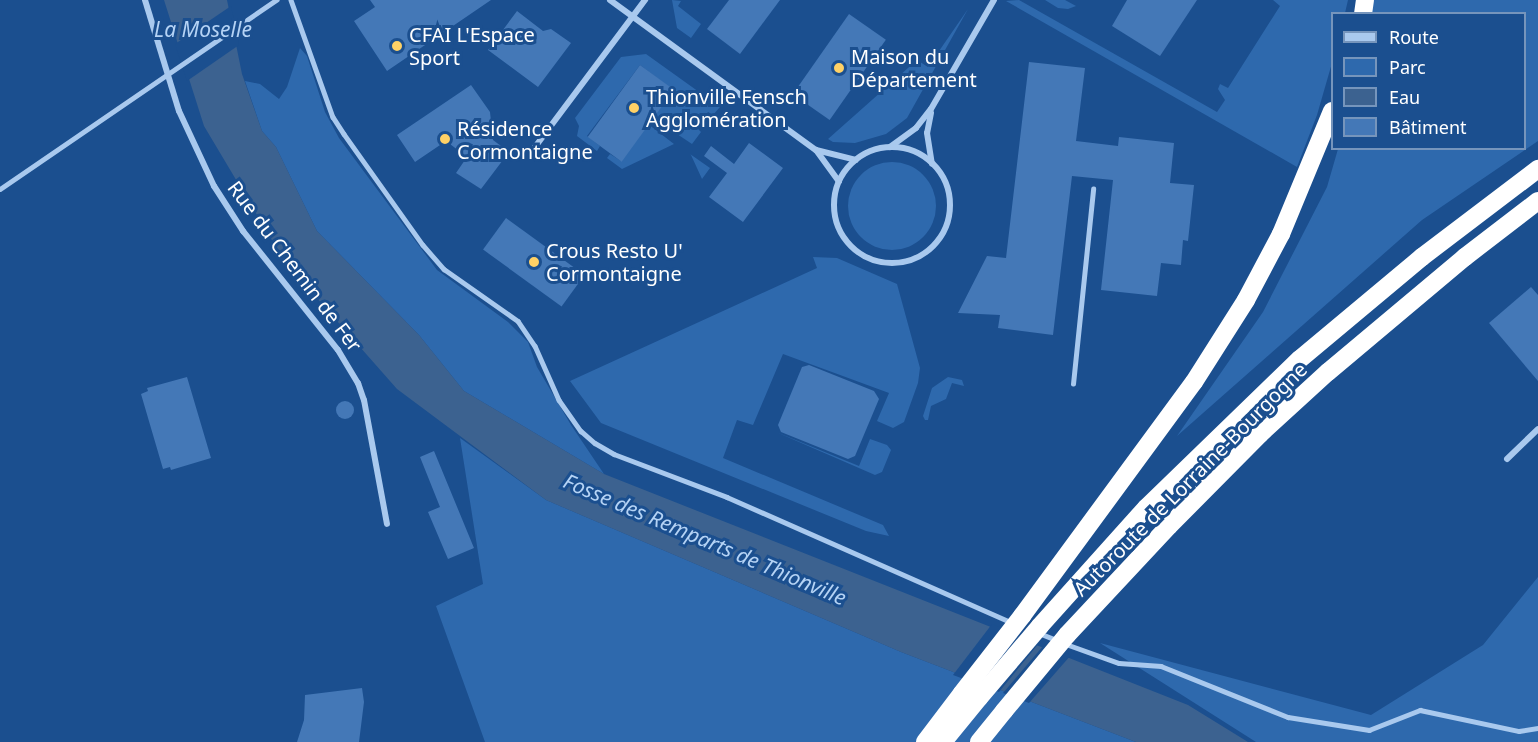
<!DOCTYPE html>
<meta charset="utf-8">
<style>
body{margin:0}
#map{position:relative;width:1538px;height:742px;overflow:hidden;background:#1b4f8f;font-family:"Noto Sans",sans-serif}
div>[style]{position:absolute}
.green>*{inset:0;background:#2e69ad}
.round{border-radius:50%}
.water>*{inset:0;background:#3c6290}
.pier>*{inset:0;background:#1b4f8f}
.building>*{inset:0;background:#4478b7;transform-origin:0 0}
.service>*{height:4.5px;margin:-2.25px;padding:0 2.25px;transform-origin:2.25px;border-radius:2.25px;background:#a9c9ee}
.minor>*{height:6px;margin:-3px;padding:0 3px;transform-origin:3px;border-radius:3px;background:#a9c9ee}
.minor>.ring{margin:-3px;padding:0;box-sizing:content-box;background:none;border:6px solid #a9c9ee;border-radius:50%}
.motorway>*{height:18px;margin:-9px;padding:0 9px;transform-origin:9px;border-radius:9px;background:#fff}
.service-bridge>*{height:4.5px;margin:-2.25px;padding:0 2.25px;transform-origin:2.25px;border-radius:2.25px;background:#a9c9ee}
.motorway-bridge>*{height:18px;margin:-9px;padding:0 9px;transform-origin:9px;border-radius:9px;background:#fff}
.dots>*{width:16px;height:16px;translate:-50% -50%;box-sizing:border-box;border:3px solid #1b4f8f;border-radius:50%}
span{translate:-50% -50%;white-space:nowrap;text-align:center;line-height:1.15;-webkit-text-stroke:6px #1b4f8f;paint-order:stroke}
.poi-label{font-size:20px;color:#fff}
.left{translate:0 -50%;text-align:left}
.street-label{font-size:20px;color:#fff}
.water-label{font-size:21px;color:#b5d3f5;font-style:italic}
.legend{position:absolute;left:1331px;top:12px;width:195px;height:138px;box-sizing:border-box;background:#1b4f8f;border:2px solid #7695bc;margin:0;padding:8px 10px;list-style:none;font-size:18px;color:#fff}
.legend li{display:flex;align-items:center;gap:12px;height:30px}
.legend b{width:30px;border:2px solid #7695bc}
</style>
<div id="map">
<div class="green">
<div style="clip-path:polygon(672px 0,681px 1px,678px 6px,701px 24px,691px 38px,677px 28px)"></div>
<div style="clip-path:polygon(1019px 0,1217px 112px,1225px 100px,1218px 89px,1220px 84px,1228px 88px,1280px 6px,1273px 0,1348px 0,1345px 13px,1332px 14px,1332px 63px,1317px 115px,1297px 167px,1006px 1px)"></div>
<div style="clip-path:polygon(1045px 0,1065px 0,1076px 6px,1068px 9px,1058px 8px)"></div>
<div style="clip-path:polygon(1372px 0,1538px 0,1538px 141px,1422px 220px,1177px 436px,1263px 312px,1327px 187px,1338px 149px,1524px 148px,1524px 14px,1369px 13px)"></div>
<div style="clip-path:polygon(968px 9px,907px 118px,886px 134px,855px 143px,833px 142px,828px 139px,917px 60px,928px 67px)"></div>
<div style="clip-path:polygon(300px 48px,307px 56px,325px 112px,339px 138px,437px 270px,508px 322px,528px 342px,537px 367px,571px 425px,604px 474px,464px 391px,419px 335px,317px 231px,276px 147px,262px 131px,245px 81px,260px 84px,279px 99px,287px 87px)"></div>
<div style="clip-path:polygon(646px 54px,720px 107px,713px 115px,708px 112px,697px 128px,701px 132px,692px 144px,653px 118px,673px 90px,640px 65px,587px 136px,600px 146px,597px 151px,577px 136px,579px 126px,575px 118px,621px 57px)"></div>
<div style="clip-path:polygon(648px 124px,674px 144px,622px 169px,607px 158px,610px 154px,621px 161px)"></div>
<div style="clip-path:polygon(690px 154px,710px 168px,702px 179px,691px 155px)"></div>
<div class="round" style="left:848px;top:162px;width:88px;height:88px"></div>
<div style="clip-path:polygon(813px 257px,837px 258px,897px 284px,920px 368px,918px 383px,904px 422px,893px 428px,877px 421px,889px 393px,783px 354px,753px 425px,737px 420px,723px 458px,883px 525px,889px 536px,866px 531px,601px 423px,570px 381px,817px 268px)"></div>
<div style="clip-path:polygon(948px 377px,962px 380px,964px 386px,952px 383px,946px 399px,931px 406px,928px 420px,925px 420px,923px 416px,932px 388px)"></div>
<div style="clip-path:polygon(776px 432px,859px 466px,870px 439px,887px 445px,891px 450px,882px 472px,875px 475px)"></div>
<div style="clip-path:polygon(460px 438px,546px 500px,901px 652px,1136px 742px,485px 742px,436px 606px,483px 584px)"></div>
<div style="clip-path:polygon(1538px 577px,1538px 742px,1256px 742px,1100px 643px,1371px 715px,1483px 645px)"></div>
</div>
<div class="water">
<div style="clip-path:polygon(164px 0,227px 0,242px 74px,262px 131px,276px 147px,317px 231px,419px 335px,464px 391px,604px 474px,1188px 705px,1248px 742px,1136px 742px,901px 652px,546px 500px,397px 389px,285px 262px,204px 126px)"></div>
</div>
<div class="pier">
<div style="clip-path:polygon(231px 6px,239px 45px,187px 81px,175px 44px)"></div>
<div style="clip-path:polygon(992px 624px,1039px 643px,999px 692px,953px 675px)"></div>
<div style="clip-path:polygon(1044px 645px,1071px 655px,1029px 703px,1003px 693px)"></div>
</div>
<div class="building">
<div style="clip-path:polygon(370px 0,491px 0,387px 71px,354px 21px,375px 7px)"></div>
<div style="clip-path:polygon(729px 0,780px 0,740px 54px,707px 29px)"></div>
<div style="clip-path:polygon(1127px 0,1197px 0,1160px 56px,1112px 26px)"></div>
<div style="clip-path:polygon(517px 11px,543px 31px,551px 29px,571px 43px,538px 87px,488px 50px)"></div>
<div style="left:849px;top:14px;width:45px;height:98px;rotate:35deg"></div>
<div style="clip-path:polygon(1029px 62px,1085px 68px,1076px 141px,1118px 146px,1119px 137px,1174px 143px,1170px 183px,1194px 185px,1188px 241px,1183px 240px,1181px 265px,1161px 263px,1157px 296px,1101px 290px,1113px 180px,1072px 176px,1053px 335px,998px 328px,1000px 315px,958px 313px,987px 256px,1006px 258px)"></div>
<div style="left:640px;top:65px;width:42px;height:89px;rotate:36deg"></div>
<div style="clip-path:polygon(471px 85px,490px 112px,493px 140px,509px 152px,481px 189px,456px 173px,467px 157px,446px 141px,415px 162px,397px 135px)"></div>
<div style="clip-path:polygon(749px 143px,783px 168px,743px 222px,709px 197px,727px 173px,704px 156px,711px 146px,734px 164px)"></div>
<div style="left:506px;top:218px;width:97px;height:39px;rotate:36deg"></div>
<div style="clip-path:polygon(1531px 287px,1538px 295px,1538px 381px,1489px 323px)"></div>
<div style="clip-path:polygon(809px 365px,874px 391px,879px 399px,855px 456px,848px 459px,781px 432px,778px 425px,802px 367px)"></div>
<div style="clip-path:polygon(187px 377px,211px 458px,171px 470px,170px 467px,163px 469px,141px 394px,148px 391px,147px 388px)"></div>
<div class="round" style="left:336px;top:401px;width:18px;height:18px"></div>
<div style="clip-path:polygon(434px 451px,474px 548px,448px 559px,428px 512px,440px 507px,420px 457px)"></div>
<div style="clip-path:polygon(362px 688px,364px 702px,359px 742px,297px 742px,304px 720px,305px 695px)"></div>
</div>
<div class="service">
<div style="left:291px;top:0;width:124px;rotate:70.3deg"></div>
<div style="left:333px;top:117px;width:20px;rotate:57deg"></div>
<div style="left:344px;top:134px;width:136px;rotate:54.6deg"></div>
<div style="left:423px;top:245px;width:32px;rotate:49deg"></div>
<div style="left:444px;top:269px;width:90px;rotate:35.1deg"></div>
<div style="left:518px;top:321px;width:30px;rotate:56deg"></div>
<div style="left:535px;top:346px;width:59px;rotate:66deg"></div>
<div style="left:559px;top:400px;width:38px;rotate:55deg"></div>
<div style="left:581px;top:431px;width:18px;rotate:41deg"></div>
<div style="left:595px;top:443px;width:22px;rotate:30deg"></div>
<div style="left:614px;top:454px;width:121px;rotate:20.8deg"></div>
<div style="left:727px;top:497px;width:310px;rotate:23.8deg"></div>
<div style="left:1073px;top:384px;width:196px;rotate:-84.1deg"></div>
<div style="left:1039px;top:633px;width:18px;rotate:22deg"></div>
<div style="left:1066px;top:644px;width:56px;rotate:19.7deg"></div>
<div style="left:1119px;top:663px;width:42px;rotate:4.1deg"></div>
<div style="left:1161px;top:666px;width:137px;rotate:21.9deg"></div>
<div style="left:1288px;top:717px;width:82px;rotate:9.1deg"></div>
<div style="left:1369px;top:730px;width:55px;rotate:-21.4deg"></div>
<div style="left:1420px;top:710px;width:101px;rotate:12deg"></div>
<div style="left:1519px;top:731px;width:19px;rotate:-9deg"></div>
</div>
<div class="minor">
<div style="left:145px;top:0;width:116px;rotate:73deg"></div>
<div style="left:179px;top:111px;width:83px;rotate:65deg"></div>
<div style="left:214px;top:186px;width:54px;rotate:57.2deg"></div>
<div style="left:243px;top:231px;width:152px;rotate:51.4deg"></div>
<div style="left:338px;top:350px;width:39px;rotate:59deg"></div>
<div style="left:358px;top:383px;width:18px;rotate:71deg"></div>
<div style="left:364px;top:400px;width:126px;rotate:79.5deg"></div>
<div style="left:610px;top:0;width:255px;rotate:36.1deg"></div>
<div style="left:816px;top:150px;width:39px;rotate:54deg"></div>
<div style="left:931px;top:113px;width:20px;rotate:101deg"></div>
<div style="left:927px;top:133px;width:31px;rotate:81deg"></div>
<div style="left:890px;top:147px;width:32px;rotate:-36deg"></div>
<div style="left:916px;top:128px;width:24px;rotate:-52deg"></div>
<div style="left:931px;top:109px;width:126px;rotate:-60deg"></div>
<div class="ring" style="left:834px;top:147px;width:110px;height:110px"></div>
<div style="left:816px;top:150px;width:41px;rotate:14deg"></div>
<div style="left:532px;top:151px;width:189px;rotate:-53.2deg"></div>
<div style="left:1507px;top:459px;width:43px;rotate:-44.1deg"></div>
</div>
<div class="motorway">
<div style="left:1363px;top:14px;width:14px;rotate:-82deg"></div>
<div style="left:1022px;top:616px;width:290px;rotate:-53.7deg"></div>
<div style="left:1194px;top:382px;width:97px;rotate:-57.6deg"></div>
<div style="left:1246px;top:300px;width:75px;rotate:-62.1deg"></div>
<div style="left:1281px;top:234px;width:133px;rotate:-67.5deg"></div>
<div style="left:1040px;top:626px;width:159px;rotate:-48.1deg"></div>
<div style="left:1146px;top:508px;width:214px;rotate:-44.1deg"></div>
<div style="left:1300px;top:359px;width:159px;rotate:-39.9deg"></div>
<div style="left:1422px;top:257px;width:146px;rotate:-37.2deg"></div>
<div style="left:1067px;top:635px;width:149px;rotate:-46.9deg"></div>
<div style="left:1169px;top:526px;width:129px;rotate:-45.3deg"></div>
<div style="left:1260px;top:434px;width:92px;rotate:-42.4deg"></div>
<div style="left:1328px;top:372px;width:179px;rotate:-40deg"></div>
<div style="left:1465px;top:257px;width:92px;rotate:-37.5deg"></div>
<div style="left:925px;top:742px;width:61px;rotate:-52.9deg"></div>
<div style="left:943px;top:742px;width:57px;rotate:-50.7deg"></div>
<div style="left:979px;top:742px;width:40px;rotate:-51deg"></div>
</div>
<div class="service-bridge">
<div style="left:0;top:189px;width:335px;rotate:-34.4deg"></div>
</div>
<div class="motorway-bridge">
<div style="left:962px;top:693px;width:98px;rotate:-52.1deg"></div>
<div style="left:979px;top:698px;width:94px;rotate:-49.7deg"></div>
<div style="left:1004px;top:711px;width:99px;rotate:-50.3deg"></div>
</div>
<div class="dots">
<div style="left:397px;top:46px;background:#ffd166"></div>
<div style="left:839px;top:68px;background:#ffd166"></div>
<div style="left:634px;top:108px;background:#ffd166"></div>
<div style="left:445px;top:139px;background:#ffd166"></div>
<div style="left:534px;top:262px;background:#ffd166"></div>
</div>
<div class="poi-label">
<span class="left" style="left:409px;top:46px">CFAI L'Espace<br>Sport</span>
<span class="left" style="left:851px;top:68px">Maison du<br>Département</span>
<span class="left" style="left:646px;top:108px">Thionville Fensch<br>Agglomération</span>
<span class="left" style="left:457px;top:140px">Résidence<br>Cormontaigne</span>
<span class="left" style="left:546px;top:262px">Crous Resto U'<br>Cormontaigne</span>
</div>
<div class="street-label">
<span style="left:295px;top:266px;rotate:53deg">Rue du Chemin de Fer</span>
<span style="left:1190px;top:479px;rotate:-45deg">Autoroute de Lorraine-Bourgogne</span>
</div>
<div class="water-label">
<span style="left:203px;top:29px">La Moselle</span>
<span style="left:705px;top:539px;rotate:23deg">Fosse des Remparts de Thionville</span>
</div>
<ul class="legend">
<li><b style="height:8px;background:#a9c9ee"></b>Route</li>
<li><b style="height:16px;background:#2e69ad"></b>Parc</li>
<li><b style="height:16px;background:#3c6290"></b>Eau</li>
<li><b style="height:16px;background:#4478b7"></b>Bâtiment</li>
</ul>
</div>
